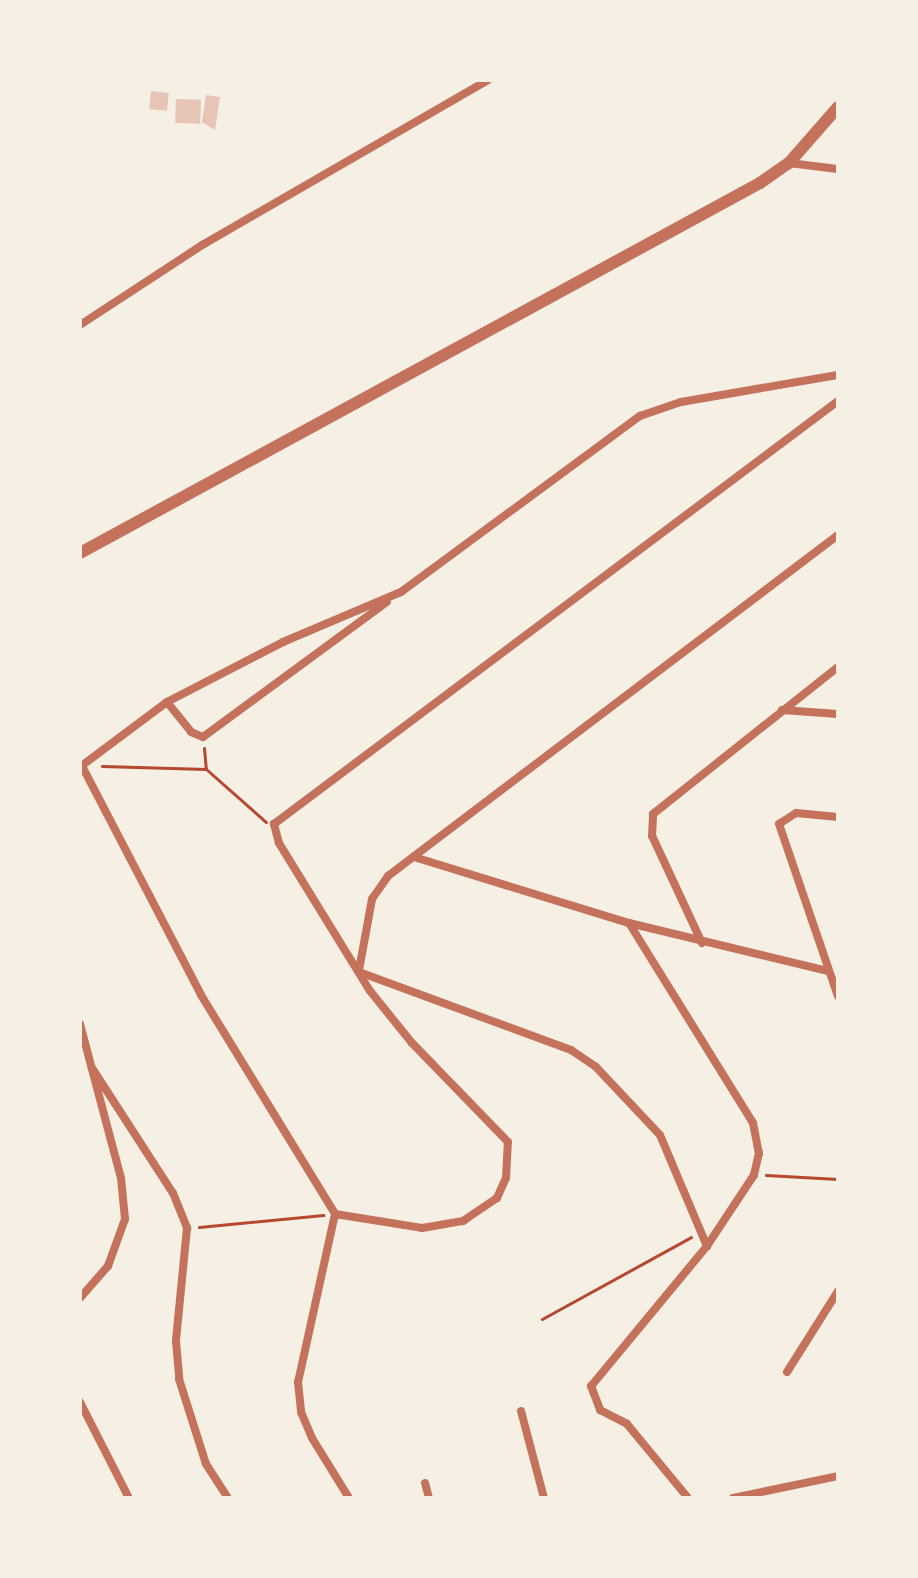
<!DOCTYPE html>
<style>
body{margin:0}
#map{position:relative;width:918px;height:1578px;overflow:hidden;background:#f6efe4;font-family:Jost,sans-serif}
div>[style]{position:absolute}
.building>*{inset:0;background:#e6c5b7;transform-origin:0 0}
.path>*{height:3px;margin:-1.5px;padding:0 1.5px;transform-origin:1.5px;border-radius:1.5px;background:#b5482f}
.minor>*{height:8px;margin:-4px;padding:0 4px;transform-origin:4px;border-radius:4px;background:#c5725c}
.tertiary>*{height:12px;margin:-6px;padding:0 6px;transform-origin:6px;border-radius:6px;background:#c5725c}
span{translate:-50% -50%;white-space:nowrap;text-align:center;line-height:1.15;-webkit-text-stroke:6px #f6efe4;paint-order:stroke}
.frame{position:absolute;inset:0;border:82px solid #f6efe4;pointer-events:none}
</style>
<div id="map">
<div class="building">
<div style="left:151px;top:91px;width:18px;height:18px;rotate:6deg"></div>
<div style="clip-path:polygon(206px 95px,220px 97px,215px 130px,202px 122px)"></div>
<div style="left:176px;top:99px;width:25px;height:24px;rotate:2deg"></div>
</div>
<div class="path">
<div style="left:204px;top:748px;width:21px;rotate:85deg"></div>
<div style="left:206px;top:769px;width:80px;rotate:41.5deg"></div>
<div style="left:102px;top:766px;width:104px;rotate:1.7deg"></div>
<div style="left:766px;top:1175px;width:72px;rotate:3.2deg"></div>
<div style="left:199px;top:1227px;width:125px;rotate:-5.5deg"></div>
<div style="left:542px;top:1319px;width:170px;rotate:-28.8deg"></div>
</div>
<div class="minor">
<div style="left:789px;top:163px;width:49px;rotate:7deg"></div>
<div style="left:80px;top:325px;width:148px;rotate:-33.2deg"></div>
<div style="left:204px;top:244px;width:328px;rotate:-30deg"></div>
<div style="left:167px;top:702px;width:38px;rotate:51deg"></div>
<div style="left:191px;top:732px;width:13px;rotate:23deg"></div>
<div style="left:203px;top:737px;width:228px;rotate:-36.3deg"></div>
<div style="left:782px;top:710px;width:56px;rotate:4.1deg"></div>
<div style="left:82px;top:766px;width:258px;rotate:62.5deg"></div>
<div style="left:201px;top:995px;width:257px;rotate:58.5deg"></div>
<div style="left:335px;top:1214px;width:88px;rotate:9.1deg"></div>
<div style="left:422px;top:1228px;width:42px;rotate:-9.7deg"></div>
<div style="left:463px;top:1221px;width:41px;rotate:-34.1deg"></div>
<div style="left:497px;top:1198px;width:22px;rotate:-66deg"></div>
<div style="left:506px;top:1178px;width:36px;rotate:-87deg"></div>
<div style="left:508px;top:1142px;width:138px;rotate:-134.1deg"></div>
<div style="left:412px;top:1043px;width:67px;rotate:-128.9deg"></div>
<div style="left:370px;top:991px;width:174px;rotate:-121.6deg"></div>
<div style="left:279px;top:843px;width:20px;rotate:-105deg"></div>
<div style="left:274px;top:824px;width:705px;rotate:-36.87deg"></div>
<div style="left:80px;top:767px;width:109px;rotate:-36.8deg"></div>
<div style="left:167px;top:702px;width:131px;rotate:-27.3deg"></div>
<div style="left:283px;top:642px;width:128px;rotate:-23deg"></div>
<div style="left:401px;top:592px;width:297px;rotate:-36.4deg"></div>
<div style="left:640px;top:416px;width:43px;rotate:-18.9deg"></div>
<div style="left:681px;top:402px;width:159px;rotate:-9.8deg"></div>
<div style="left:838px;top:817px;width:42px;rotate:-174.6deg"></div>
<div style="left:796px;top:813px;width:20px;rotate:147deg"></div>
<div style="left:779px;top:824px;width:182px;rotate:71.1deg"></div>
<div style="left:414px;top:857px;width:225px;rotate:17.1deg"></div>
<div style="left:629px;top:923px;width:205px;rotate:13.6deg"></div>
<div style="left:629px;top:923px;width:235px;rotate:58.2deg"></div>
<div style="left:753px;top:1123px;width:31px;rotate:79deg"></div>
<div style="left:759px;top:1153px;width:23px;rotate:103deg"></div>
<div style="left:754px;top:1175px;width:85px;rotate:123.5deg"></div>
<div style="left:707px;top:1246px;width:182px;rotate:129.6deg"></div>
<div style="left:591px;top:1386px;width:26px;rotate:69deg"></div>
<div style="left:600px;top:1410px;width:30px;rotate:27deg"></div>
<div style="left:627px;top:1424px;width:96px;rotate:50.5deg"></div>
<div style="left:702px;top:943px;width:118px;rotate:-115deg"></div>
<div style="left:652px;top:836px;width:22px;rotate:-87deg"></div>
<div style="left:653px;top:814px;width:236px;rotate:-38.5deg"></div>
<div style="left:359px;top:970px;width:72px;rotate:-79.6deg"></div>
<div style="left:372px;top:899px;width:28px;rotate:-55deg"></div>
<div style="left:388px;top:876px;width:565px;rotate:-37.15deg"></div>
<div style="left:359px;top:972px;width:226px;rotate:20.2deg"></div>
<div style="left:571px;top:1050px;width:30px;rotate:34deg"></div>
<div style="left:596px;top:1067px;width:93px;rotate:46.7deg"></div>
<div style="left:660px;top:1135px;width:121px;rotate:67.1deg"></div>
<div style="left:80px;top:1024px;width:159px;rotate:75.1deg"></div>
<div style="left:121px;top:1178px;width:41px;rotate:84.4deg"></div>
<div style="left:125px;top:1219px;width:50px;rotate:109.9deg"></div>
<div style="left:108px;top:1266px;width:43px;rotate:131.2deg"></div>
<div style="left:92px;top:1068px;width:149px;rotate:57.1deg"></div>
<div style="left:173px;top:1193px;width:38px;rotate:68deg"></div>
<div style="left:187px;top:1228px;width:114px;rotate:95.6deg"></div>
<div style="left:176px;top:1341px;width:38px;rotate:85deg"></div>
<div style="left:179px;top:1379px;width:89px;rotate:72.4deg"></div>
<div style="left:206px;top:1464px;width:40px;rotate:57.1deg"></div>
<div style="left:335px;top:1214px;width:172px;rotate:102.4deg"></div>
<div style="left:298px;top:1382px;width:30px;rotate:84deg"></div>
<div style="left:301px;top:1412px;width:28px;rotate:67deg"></div>
<div style="left:312px;top:1438px;width:70px;rotate:58.3deg"></div>
<div style="left:787px;top:1372px;width:96px;rotate:-57.8deg"></div>
<div style="left:80px;top:1402px;width:108px;rotate:63deg"></div>
<div style="left:521px;top:1411px;width:90px;rotate:75.2deg"></div>
<div style="left:425px;top:1483px;width:16px;rotate:75deg"></div>
<div style="left:733px;top:1498px;width:107px;rotate:-11.8deg"></div>
</div>
<div class="tertiary">
<div style="left:80px;top:553px;width:774px;rotate:-28.55deg"></div>
<div style="left:760px;top:183px;width:35px;rotate:-35deg"></div>
<div style="left:789px;top:163px;width:74px;rotate:-48.8deg"></div>
</div>
<div class="frame"></div>
</div>
